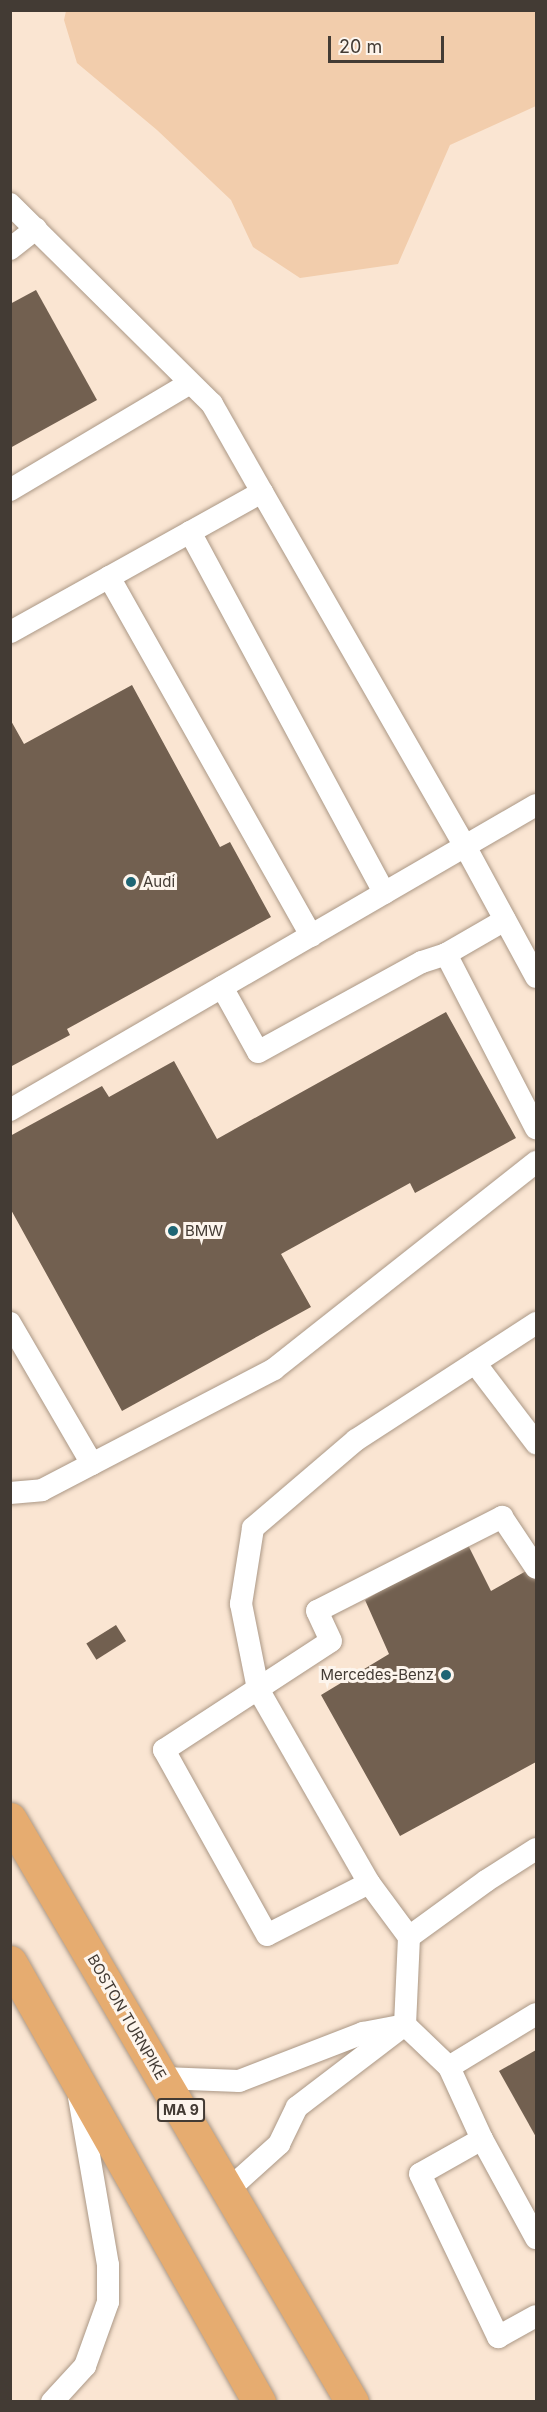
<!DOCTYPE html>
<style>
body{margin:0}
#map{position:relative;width:547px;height:2412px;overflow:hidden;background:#fae5d2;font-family:Inter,sans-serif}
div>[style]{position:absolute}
.green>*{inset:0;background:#f2cdac}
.building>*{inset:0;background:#726050;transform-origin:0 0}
.roads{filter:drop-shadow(0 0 2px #ab9886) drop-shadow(0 0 2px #ab9886)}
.service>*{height:22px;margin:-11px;padding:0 11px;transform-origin:11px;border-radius:11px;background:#fff}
.trunk>*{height:33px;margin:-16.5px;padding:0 16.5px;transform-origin:16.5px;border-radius:16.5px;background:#e6ac70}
.dots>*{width:16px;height:16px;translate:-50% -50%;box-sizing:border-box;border:3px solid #fdf5ed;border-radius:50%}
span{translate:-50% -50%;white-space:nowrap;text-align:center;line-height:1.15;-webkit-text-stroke:6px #fdf5ed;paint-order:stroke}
.shield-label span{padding:2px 4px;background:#fdf5ed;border:2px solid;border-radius:4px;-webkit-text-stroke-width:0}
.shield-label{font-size:14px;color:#433b34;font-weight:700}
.poi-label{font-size:15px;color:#433b34}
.left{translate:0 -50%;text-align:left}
.right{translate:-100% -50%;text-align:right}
.street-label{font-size:15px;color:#433b34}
.frame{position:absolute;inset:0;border:12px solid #433b34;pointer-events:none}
.scale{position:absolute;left:328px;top:36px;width:116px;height:27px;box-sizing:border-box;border:3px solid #433b34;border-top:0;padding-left:8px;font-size:18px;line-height:21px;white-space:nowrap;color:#433b34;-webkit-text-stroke:4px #fdf5ed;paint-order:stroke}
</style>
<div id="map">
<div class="green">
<div style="clip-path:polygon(66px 11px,536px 11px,536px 106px,450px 145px,398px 264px,300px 278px,253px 247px,231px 200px,157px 130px,77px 63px,64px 20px)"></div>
</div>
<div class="building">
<div style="clip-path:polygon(36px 290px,97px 400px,10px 448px,10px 304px)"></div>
<div style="clip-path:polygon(132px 685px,220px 847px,230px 842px,271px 917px,67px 1029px,70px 1035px,10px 1067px,10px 719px,24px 744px)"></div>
<div style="clip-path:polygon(446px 1012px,516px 1138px,415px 1193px,410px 1183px,281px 1254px,311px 1307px,122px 1411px,10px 1208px,10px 1136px,102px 1086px,109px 1097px,174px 1061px,217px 1139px)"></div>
<div style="clip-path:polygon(466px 1541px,491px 1591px,535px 1566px,536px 1569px,536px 1762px,400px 1836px,321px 1695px,389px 1654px,365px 1600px)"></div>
<div style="left:116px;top:1625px;width:19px;height:35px;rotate:58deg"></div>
<div style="clip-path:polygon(536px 2050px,536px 2137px,499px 2071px)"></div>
</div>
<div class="roads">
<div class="service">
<div style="left:10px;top:204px;width:284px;rotate:44.7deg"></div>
<div style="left:212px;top:404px;width:101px;rotate:60.4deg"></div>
<div style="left:262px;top:492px;width:288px;rotate:150.9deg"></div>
<div style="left:10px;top:249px;width:33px;rotate:-38deg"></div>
<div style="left:10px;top:490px;width:209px;rotate:-30.7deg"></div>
<div style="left:262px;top:492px;width:408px;rotate:60.2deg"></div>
<div style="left:465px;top:846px;width:149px;rotate:61.5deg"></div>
<div style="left:190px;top:532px;width:410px;rotate:61.7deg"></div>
<div style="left:109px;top:577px;width:412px;rotate:60.6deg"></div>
<div style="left:446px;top:954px;width:68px;rotate:-30deg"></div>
<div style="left:222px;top:987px;width:74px;rotate:61deg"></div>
<div style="left:258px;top:1052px;width:187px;rotate:-28.8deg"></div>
<div style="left:422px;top:962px;width:25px;rotate:-18deg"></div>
<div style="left:446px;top:954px;width:196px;rotate:62.7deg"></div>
<div style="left:10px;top:1110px;width:608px;rotate:-30.11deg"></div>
<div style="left:10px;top:1323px;width:163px;rotate:59.8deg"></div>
<div style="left:475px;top:1363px;width:101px;rotate:52.7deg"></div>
<div style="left:10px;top:1493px;width:32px;rotate:-5deg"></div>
<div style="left:42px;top:1490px;width:262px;rotate:-27.5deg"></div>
<div style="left:274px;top:1369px;width:334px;rotate:-38.3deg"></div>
<div style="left:536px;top:1849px;width:59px;rotate:147.4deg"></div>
<div style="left:486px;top:1881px;width:95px;rotate:144deg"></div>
<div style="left:409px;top:1937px;width:88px;rotate:92.6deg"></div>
<div style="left:405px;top:2025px;width:61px;rotate:43.7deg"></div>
<div style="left:449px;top:2067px;width:79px;rotate:65.4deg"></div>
<div style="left:482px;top:2139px;width:71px;rotate:150.6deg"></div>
<div style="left:420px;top:2174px;width:181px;rotate:64.4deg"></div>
<div style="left:498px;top:2337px;width:43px;rotate:-28.9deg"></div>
<div style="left:369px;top:1883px;width:224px;rotate:-119.8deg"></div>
<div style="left:258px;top:1689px;width:87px;rotate:-101.3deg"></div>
<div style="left:241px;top:1604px;width:77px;rotate:-81deg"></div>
<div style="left:253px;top:1528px;width:135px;rotate:-40.5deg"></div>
<div style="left:356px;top:1440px;width:215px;rotate:-33deg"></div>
<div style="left:409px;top:1937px;width:67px;rotate:-126.5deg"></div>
<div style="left:369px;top:1883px;width:114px;rotate:153deg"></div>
<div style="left:267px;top:1935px;width:212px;rotate:-119.1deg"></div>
<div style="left:164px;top:1750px;width:199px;rotate:-33.1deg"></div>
<div style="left:331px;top:1641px;width:33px;rotate:-115deg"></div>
<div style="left:317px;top:1611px;width:208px;rotate:-26.9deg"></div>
<div style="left:502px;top:1517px;width:61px;rotate:56.3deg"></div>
<div style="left:449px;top:2067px;width:102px;rotate:-31.3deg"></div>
<div style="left:163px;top:2078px;width:76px;rotate:2.3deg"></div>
<div style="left:239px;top:2081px;width:133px;rotate:-21.2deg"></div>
<div style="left:363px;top:2033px;width:43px;rotate:-10.8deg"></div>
<div style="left:482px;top:2139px;width:113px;rotate:61.4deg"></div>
<div style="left:228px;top:2190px;width:69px;rotate:-42deg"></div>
<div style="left:279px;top:2144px;width:41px;rotate:-64.1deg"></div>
<div style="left:297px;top:2107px;width:132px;rotate:-37.3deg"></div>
<div style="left:52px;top:2402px;width:49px;rotate:-47.5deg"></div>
<div style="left:85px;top:2366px;width:68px;rotate:-70.2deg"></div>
<div style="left:108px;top:2302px;width:37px;rotate:-90deg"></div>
<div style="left:108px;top:2265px;width:170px;rotate:-99.8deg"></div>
</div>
<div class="trunk">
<div style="left:10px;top:1819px;width:676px;rotate:59.6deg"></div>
<div style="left:10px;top:1962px;width:506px;rotate:60.49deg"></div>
</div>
</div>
<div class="dots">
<div style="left:131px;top:882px;background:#1e6574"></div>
<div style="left:173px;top:1231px;background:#1e6574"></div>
<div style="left:446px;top:1675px;background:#1e6574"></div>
</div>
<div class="shield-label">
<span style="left:181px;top:2110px">MA 9</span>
</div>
<div class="poi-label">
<span class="left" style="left:143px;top:882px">Audi</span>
<span class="left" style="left:185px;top:1231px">BMW</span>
<span class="right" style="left:434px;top:1675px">Mercedes-Benz</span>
</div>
<div class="street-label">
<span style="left:127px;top:2017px;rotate:60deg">BOSTON TURNPIKE</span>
</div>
<div class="frame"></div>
<div class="scale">20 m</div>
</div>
